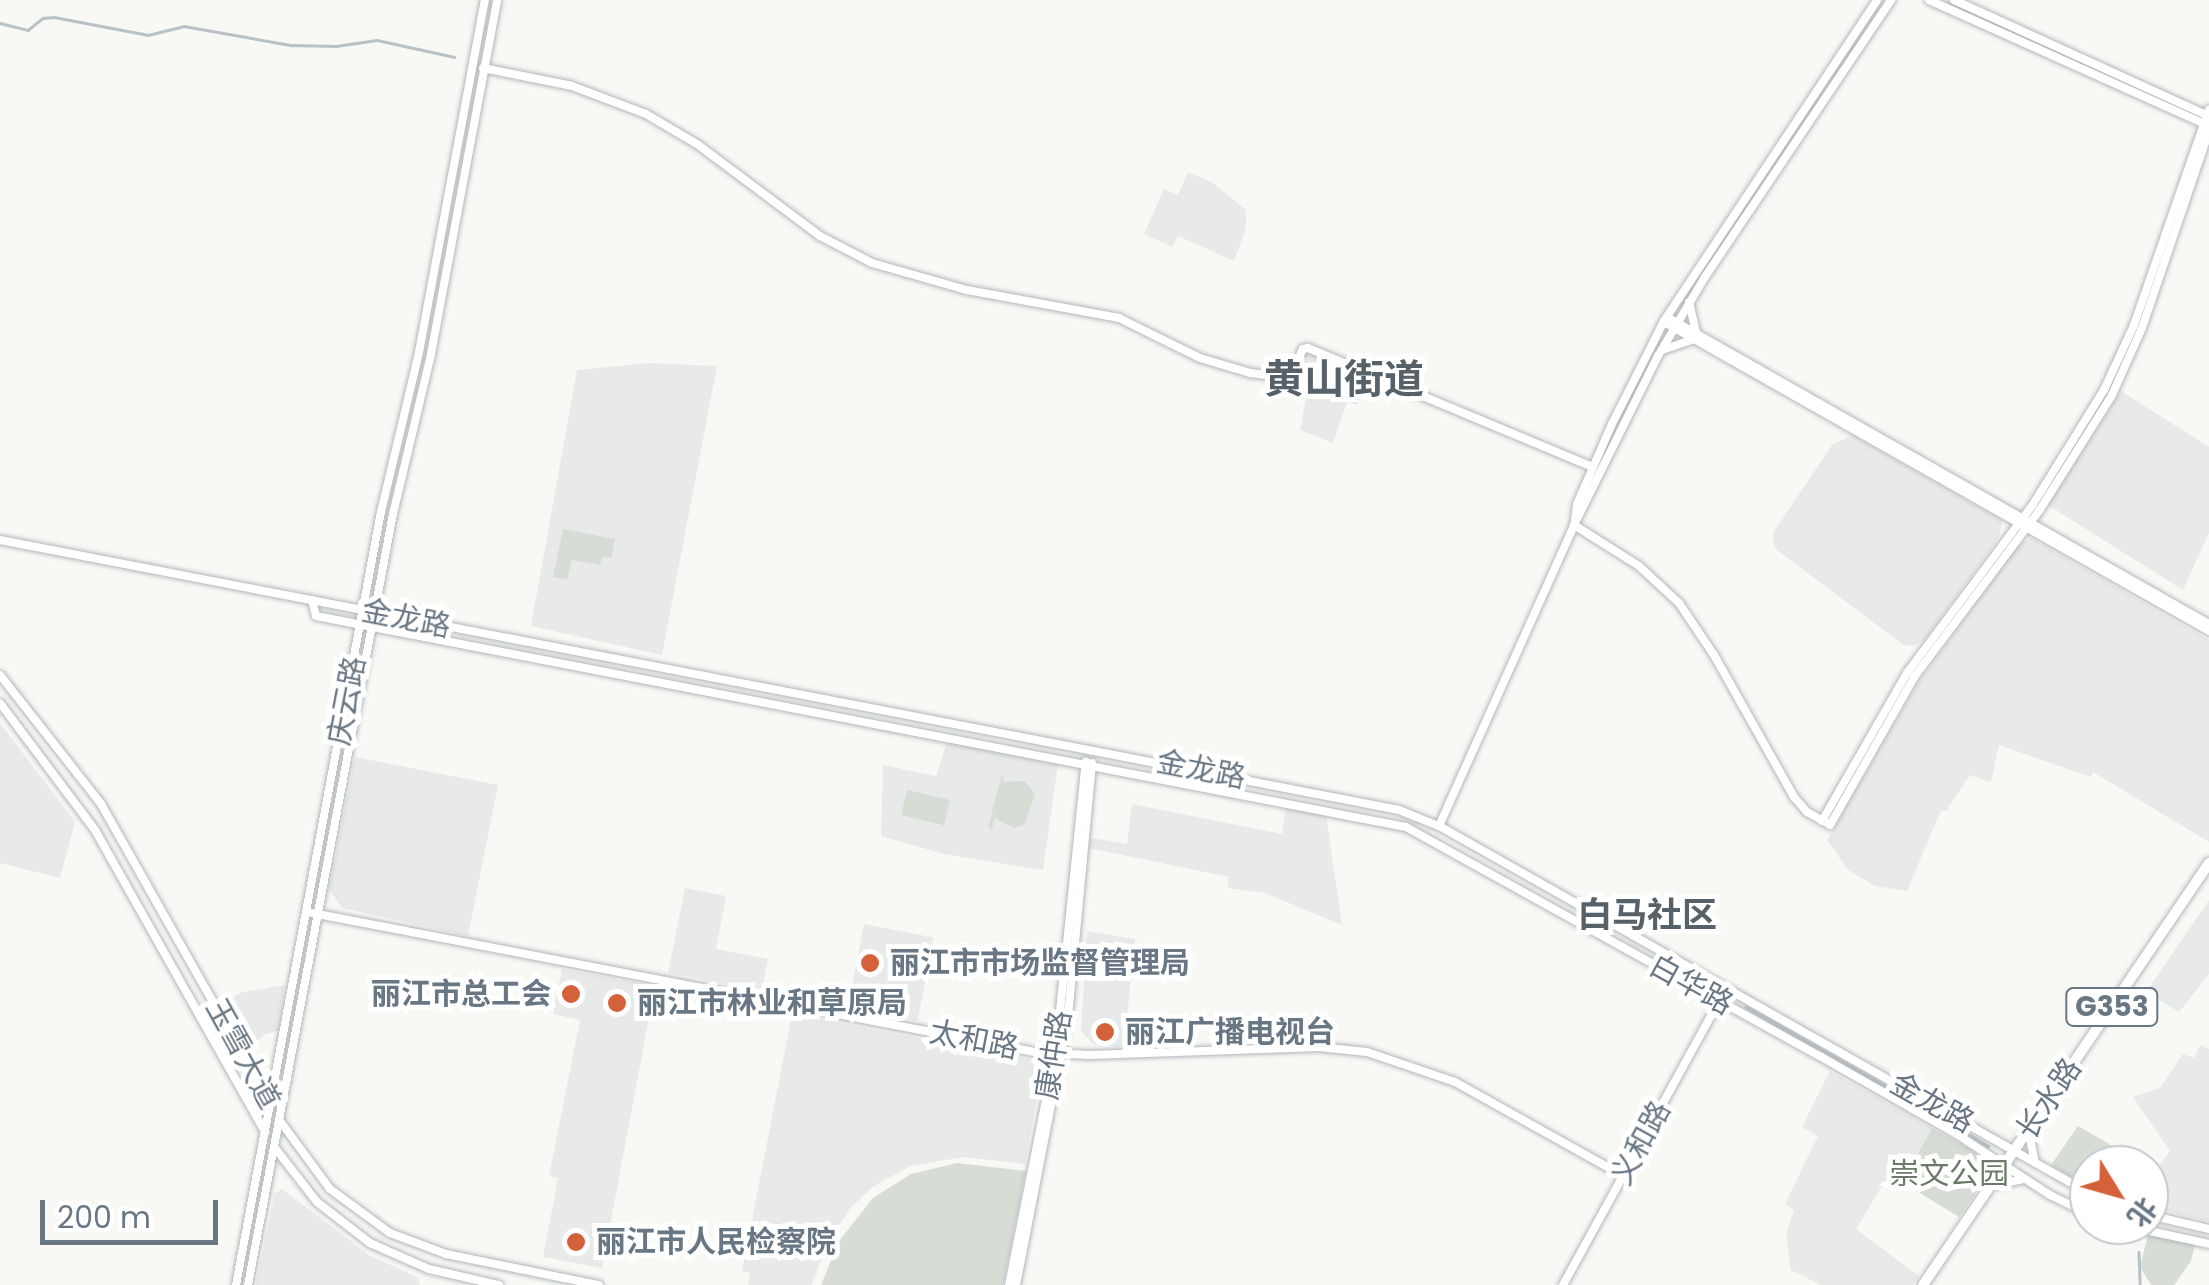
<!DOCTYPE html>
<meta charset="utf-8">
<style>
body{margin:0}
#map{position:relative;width:2209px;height:1285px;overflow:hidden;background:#f8f8f5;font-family:Poppins,"Noto Sans SC",sans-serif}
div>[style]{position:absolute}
.built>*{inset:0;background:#e8eae9;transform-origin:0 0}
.green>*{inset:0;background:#d7dcd5;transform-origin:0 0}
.water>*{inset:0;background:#b8c2c6}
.stream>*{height:2.5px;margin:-1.25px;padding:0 1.25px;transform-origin:1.25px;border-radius:1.25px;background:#b8c2c6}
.roads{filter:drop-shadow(0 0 2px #b2b7bc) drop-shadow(0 0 2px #b2b7bc)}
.secondary>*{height:8px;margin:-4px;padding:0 4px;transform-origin:4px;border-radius:4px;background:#fff}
.highway>*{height:10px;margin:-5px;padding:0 5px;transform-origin:5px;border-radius:5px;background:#fff}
.dots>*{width:28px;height:28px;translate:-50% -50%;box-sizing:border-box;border:5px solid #fff;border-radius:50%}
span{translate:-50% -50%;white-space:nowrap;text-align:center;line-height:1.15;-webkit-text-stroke:10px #fff;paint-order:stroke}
.shield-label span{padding:2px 8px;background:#fff;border:2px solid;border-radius:8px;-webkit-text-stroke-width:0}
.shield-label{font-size:28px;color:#697784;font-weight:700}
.street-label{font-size:30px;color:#697784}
.poi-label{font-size:30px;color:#697784;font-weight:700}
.left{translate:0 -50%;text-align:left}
.right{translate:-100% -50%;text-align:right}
.park-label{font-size:30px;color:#6b7b68}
.quarter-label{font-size:35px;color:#576169;font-weight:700}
.district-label{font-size:40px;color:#576169;font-weight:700}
.north{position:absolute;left:2069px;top:1145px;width:100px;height:100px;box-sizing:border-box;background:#fff;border:2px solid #c3c9ce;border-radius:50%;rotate:127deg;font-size:28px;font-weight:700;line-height:40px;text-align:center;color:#697784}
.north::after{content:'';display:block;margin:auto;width:35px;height:45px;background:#d46139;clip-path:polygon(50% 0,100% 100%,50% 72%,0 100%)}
.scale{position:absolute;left:40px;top:1200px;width:178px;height:45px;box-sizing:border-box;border:5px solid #697784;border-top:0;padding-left:12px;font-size:30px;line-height:35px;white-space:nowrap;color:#697784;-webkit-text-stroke:8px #fff;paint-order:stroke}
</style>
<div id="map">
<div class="built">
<div style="clip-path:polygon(1188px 172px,1213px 183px,1246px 210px,1246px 228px,1234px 261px,1178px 236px,1172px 247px,1144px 234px,1164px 189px,1178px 195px)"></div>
<div style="clip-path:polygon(1305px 352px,1371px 378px,1357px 405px,1347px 402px,1333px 443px,1300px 430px,1308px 388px,1294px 383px)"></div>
<div style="clip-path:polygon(649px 363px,717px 366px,662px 655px,531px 626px,577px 370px)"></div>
<div style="clip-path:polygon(2121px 391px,2209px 447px,2209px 533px,2183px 590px,2048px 505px)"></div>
<div style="clip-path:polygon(1852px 435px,2003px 521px,1998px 539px,1926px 638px,1915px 645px,1905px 646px,1777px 550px,1773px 542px,1773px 533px,1832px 445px)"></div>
<div style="clip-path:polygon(2031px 538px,2209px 640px,2209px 842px,2093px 772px,2091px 777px,1999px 745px,1991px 782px,1970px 775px,1946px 811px,1941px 810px,1907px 891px,1875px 886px,1848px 870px,1827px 840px,1916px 686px,2018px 545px)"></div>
<div style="clip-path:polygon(0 723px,75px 822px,60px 878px,0 863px)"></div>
<div style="clip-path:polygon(947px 742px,1058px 764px,1043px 870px,944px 854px,881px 836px,883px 765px,936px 776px)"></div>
<div style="clip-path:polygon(355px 757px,498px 785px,468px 936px,342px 908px,329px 889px)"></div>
<div style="clip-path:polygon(1132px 804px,1282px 834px,1286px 808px,1326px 815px,1342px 925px,1265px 893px,1227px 888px,1229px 877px,1089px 848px,1091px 838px,1127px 844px)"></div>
<div style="clip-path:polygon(685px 888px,726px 896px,716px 949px,768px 959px,762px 990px,668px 973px)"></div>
<div style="clip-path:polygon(2209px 900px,2209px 974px,2179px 1012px,2146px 992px)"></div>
<div style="left:864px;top:924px;width:71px;height:85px;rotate:11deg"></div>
<div style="clip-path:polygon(1087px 931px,1135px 939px,1124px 1047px,1093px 1044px,1081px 1031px)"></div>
<div style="clip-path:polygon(562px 969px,655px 986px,602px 1268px,543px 1257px,558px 1178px,549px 1176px,580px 1020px,553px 1014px)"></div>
<div style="clip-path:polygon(285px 985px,279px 1030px,264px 1035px,248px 1049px,223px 1002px,243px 992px)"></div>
<div style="clip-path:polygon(792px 1014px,1029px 1059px,1041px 1076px,1025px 1164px,964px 1157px,910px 1166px,874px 1186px,850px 1208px,828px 1244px,811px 1285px,748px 1285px,750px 1273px,742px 1271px)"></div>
<div style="clip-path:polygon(2200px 1045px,2209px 1049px,2209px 1222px,2150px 1206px,2160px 1184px,2159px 1166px,2170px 1151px,2133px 1097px,2160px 1088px,2183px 1054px,2194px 1058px)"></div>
<div style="clip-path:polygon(1830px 1071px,1932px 1128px,1899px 1188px,1885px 1181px,1856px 1229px,1919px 1276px,1913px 1285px,1821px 1285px,1791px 1270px,1786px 1235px,1794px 1210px,1785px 1204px,1818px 1136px,1802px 1127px)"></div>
<div style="clip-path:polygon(282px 1189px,369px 1255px,417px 1277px,420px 1285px,256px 1285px,275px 1193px)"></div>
</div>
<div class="green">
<div style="clip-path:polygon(563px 529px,615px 539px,611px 558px,602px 557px,600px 565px,572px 560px,567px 580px,553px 577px)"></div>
<div style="clip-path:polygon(1002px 773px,1004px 782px,1025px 781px,1035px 794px,1025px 824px,1014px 828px,995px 818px,992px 829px,988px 828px)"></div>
<div style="left:907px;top:790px;width:44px;height:26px;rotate:13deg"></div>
<div style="clip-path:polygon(2078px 1126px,2116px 1148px,2123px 1165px,2089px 1165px,2089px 1188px,2051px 1165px)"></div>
<div style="clip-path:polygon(1932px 1128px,1974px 1151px,1986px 1168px,1987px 1177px,1959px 1217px,1902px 1182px)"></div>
<div style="clip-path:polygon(957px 1163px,1026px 1171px,1003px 1285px,821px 1285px,839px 1241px,873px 1198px,911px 1174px)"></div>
<div style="clip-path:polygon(2148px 1235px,2195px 1245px,2191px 1261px,2174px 1285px,2151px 1285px,2140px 1267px)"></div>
</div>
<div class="water">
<div style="clip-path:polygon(1746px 1005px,1929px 1109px,1991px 1146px,1989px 1149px,1744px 1008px)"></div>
</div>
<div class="stream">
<div style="left:0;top:23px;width:29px;rotate:14deg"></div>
<div style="left:28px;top:30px;width:19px;rotate:-39deg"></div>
<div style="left:43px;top:18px;width:11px;rotate:-5deg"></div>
<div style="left:54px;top:17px;width:96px;rotate:10.8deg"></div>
<div style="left:148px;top:35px;width:37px;rotate:-14deg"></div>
<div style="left:184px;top:26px;width:109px;rotate:10.1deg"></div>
<div style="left:291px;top:45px;width:45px;rotate:1.3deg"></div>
<div style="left:336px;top:46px;width:41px;rotate:-8.3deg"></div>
<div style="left:377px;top:40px;width:79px;rotate:12.4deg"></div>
<div style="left:1676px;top:968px;width:33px;rotate:29deg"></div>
<div style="left:2139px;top:1252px;width:33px;rotate:88deg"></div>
</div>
<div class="roads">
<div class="secondary">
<div style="left:1929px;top:0;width:307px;rotate:24.2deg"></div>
<div style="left:1954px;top:0;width:280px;rotate:24.5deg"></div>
<div style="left:483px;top:68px;width:91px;rotate:11.4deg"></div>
<div style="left:572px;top:86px;width:79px;rotate:20.7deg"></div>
<div style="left:646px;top:114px;width:59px;rotate:30.5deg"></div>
<div style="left:697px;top:144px;width:154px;rotate:36.8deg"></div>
<div style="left:820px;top:236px;width:59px;rotate:27.4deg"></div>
<div style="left:872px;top:263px;width:99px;rotate:15.9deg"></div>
<div style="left:967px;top:290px;width:155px;rotate:10.4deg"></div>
<div style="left:1119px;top:318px;width:90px;rotate:26.3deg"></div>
<div style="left:1200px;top:358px;width:52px;rotate:16.7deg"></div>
<div style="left:1250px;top:373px;width:41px;rotate:7deg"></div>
<div style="left:1291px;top:378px;width:31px;rotate:-68deg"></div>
<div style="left:1303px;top:349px;width:5px;rotate:-11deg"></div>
<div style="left:1308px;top:348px;width:309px;rotate:22.7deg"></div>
<div style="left:1689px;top:302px;width:31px;rotate:77deg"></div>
<div style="left:1667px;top:317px;width:623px;rotate:29.53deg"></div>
<div style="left:1664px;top:322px;width:627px;rotate:29.55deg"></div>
<div style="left:1662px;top:350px;width:31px;rotate:-19deg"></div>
<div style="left:1575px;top:520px;width:16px;rotate:-83deg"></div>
<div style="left:1577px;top:504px;width:87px;rotate:-66.4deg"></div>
<div style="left:1612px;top:424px;width:115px;rotate:-63.2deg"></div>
<div style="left:1664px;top:321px;width:385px;rotate:-56.4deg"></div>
<div style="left:1574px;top:525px;width:77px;rotate:32.2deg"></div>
<div style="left:1639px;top:566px;width:54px;rotate:42.8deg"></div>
<div style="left:1679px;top:603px;width:63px;rotate:56.1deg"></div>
<div style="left:1714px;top:655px;width:163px;rotate:60.6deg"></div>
<div style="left:1794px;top:797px;width:20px;rotate:49deg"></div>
<div style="left:1807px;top:812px;width:26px;rotate:29deg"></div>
<div style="left:1830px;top:825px;width:172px;rotate:-60.3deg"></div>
<div style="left:1915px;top:676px;width:206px;rotate:-53.1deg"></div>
<div style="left:2039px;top:511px;width:137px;rotate:-57.8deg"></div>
<div style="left:2112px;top:395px;width:73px;rotate:-65.9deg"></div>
<div style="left:2142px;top:328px;width:208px;rotate:-71.2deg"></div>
<div style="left:0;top:540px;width:1425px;rotate:10.92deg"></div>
<div style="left:1399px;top:810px;width:45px;rotate:22deg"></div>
<div style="left:1441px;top:827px;width:744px;rotate:29.46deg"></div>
<div style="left:312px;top:600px;width:16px;rotate:76deg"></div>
<div style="left:316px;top:616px;width:1110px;rotate:10.96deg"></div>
<div style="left:1406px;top:827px;width:471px;rotate:29deg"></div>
<div style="left:1818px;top:1055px;width:161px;rotate:29.7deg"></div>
<div style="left:1958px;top:1135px;width:110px;rotate:33.1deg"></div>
<div style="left:2050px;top:1195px;width:43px;rotate:26deg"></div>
<div style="left:0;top:675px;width:164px;rotate:51.9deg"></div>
<div style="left:101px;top:804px;width:345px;rotate:60.5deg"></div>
<div style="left:0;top:703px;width:159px;rotate:53.2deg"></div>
<div style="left:95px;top:830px;width:347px;rotate:60.6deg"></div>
<div style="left:1822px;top:821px;width:171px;rotate:-60.1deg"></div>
<div style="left:1907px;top:673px;width:209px;rotate:-53.2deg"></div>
<div style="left:2032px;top:506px;width:137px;rotate:-58.2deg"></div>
<div style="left:2104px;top:390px;width:72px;rotate:-65.2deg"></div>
<div style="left:2134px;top:325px;width:228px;rotate:-70.8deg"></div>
<div style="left:1439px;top:826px;width:330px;rotate:-65.8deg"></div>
<div style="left:1574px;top:525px;width:189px;rotate:-63.6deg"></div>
<div style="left:1658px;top:356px;width:92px;rotate:-59.3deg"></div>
<div style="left:1705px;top:277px;width:334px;rotate:-56.1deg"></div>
<div style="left:307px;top:912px;width:741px;rotate:10.89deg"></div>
<div style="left:1035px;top:1052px;width:54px;rotate:3.2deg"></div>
<div style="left:1089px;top:1055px;width:230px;rotate:-2deg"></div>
<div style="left:1319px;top:1047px;width:48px;rotate:5.9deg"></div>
<div style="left:1367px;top:1052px;width:93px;rotate:18.8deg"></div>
<div style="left:1455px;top:1082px;width:193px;rotate:29.2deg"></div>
<div style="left:280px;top:1121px;width:84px;rotate:53.7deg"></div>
<div style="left:330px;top:1189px;width:74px;rotate:36.3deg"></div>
<div style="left:390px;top:1233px;width:60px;rotate:20.6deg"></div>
<div style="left:446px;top:1254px;width:156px;rotate:11.5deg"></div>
<div style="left:2030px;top:1139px;width:24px;rotate:78deg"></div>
<div style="left:275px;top:1148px;width:68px;rotate:52.1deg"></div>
<div style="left:317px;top:1202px;width:67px;rotate:37.7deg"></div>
<div style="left:370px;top:1243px;width:64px;rotate:23.8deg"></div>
<div style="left:429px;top:1269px;width:72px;rotate:12.9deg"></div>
<div style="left:2000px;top:1184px;width:25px;rotate:-12deg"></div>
<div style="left:2149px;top:1215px;width:62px;rotate:13.1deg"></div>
<div style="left:2122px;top:1225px;width:89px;rotate:12.3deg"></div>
<div style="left:236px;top:1285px;width:786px;rotate:-79.38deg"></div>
<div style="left:381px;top:512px;width:164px;rotate:-76.6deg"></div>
<div style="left:419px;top:352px;width:358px;rotate:-79.4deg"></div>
<div style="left:248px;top:1285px;width:785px;rotate:-79.35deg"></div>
<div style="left:393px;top:514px;width:164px;rotate:-76.6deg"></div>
<div style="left:431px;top:354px;width:360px;rotate:-79.4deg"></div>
<div style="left:1009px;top:1285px;width:240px;rotate:-78.7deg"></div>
<div style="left:1056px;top:1050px;width:290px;rotate:-84.1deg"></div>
<div style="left:1016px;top:1285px;width:273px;rotate:-79deg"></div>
<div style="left:1068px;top:1017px;width:255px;rotate:-84.6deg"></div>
<div style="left:1563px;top:1285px;width:325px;rotate:-61.2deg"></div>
</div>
<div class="highway">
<div style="left:1923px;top:1285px;width:510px;rotate:-55.87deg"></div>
</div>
</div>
<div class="dots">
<div style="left:870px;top:963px;background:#d46139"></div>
<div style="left:571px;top:994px;background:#d46139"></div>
<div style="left:617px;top:1003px;background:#d46139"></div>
<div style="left:1105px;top:1032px;background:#d46139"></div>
<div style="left:576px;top:1242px;background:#d46139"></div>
</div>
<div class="shield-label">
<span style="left:2112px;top:1007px">G353</span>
</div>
<div class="street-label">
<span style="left:406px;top:619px;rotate:11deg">金龙路</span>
<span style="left:347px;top:701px;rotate:-79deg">庆云路</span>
<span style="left:1201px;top:770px;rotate:11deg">金龙路</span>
<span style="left:1691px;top:985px;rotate:29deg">白华路</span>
<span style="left:974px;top:1040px;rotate:11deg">太和路</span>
<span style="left:243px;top:1054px;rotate:61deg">玉雪大道</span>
<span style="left:1054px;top:1055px;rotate:-81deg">康仲路</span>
<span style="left:2049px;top:1099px;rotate:-56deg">长水路</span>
<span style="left:1932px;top:1103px;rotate:29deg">金龙路</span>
<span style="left:1641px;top:1143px;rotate:-61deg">义和路</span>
</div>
<div class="poi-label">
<span class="left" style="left:890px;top:963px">丽江市市场监督管理局</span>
<span class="right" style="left:551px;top:994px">丽江市总工会</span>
<span class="left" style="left:637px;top:1003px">丽江市林业和草原局</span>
<span class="left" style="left:1125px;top:1032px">丽江广播电视台</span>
<span class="left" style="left:596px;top:1242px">丽江市人民检察院</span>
</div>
<div class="park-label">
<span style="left:1949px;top:1174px">崇文公园</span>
</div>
<div class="quarter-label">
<span style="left:1647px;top:915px">白马社区</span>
</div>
<div class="district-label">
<span style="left:1344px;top:379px">黄山街道</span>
</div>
<div class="north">北</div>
<div class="scale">200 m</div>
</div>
